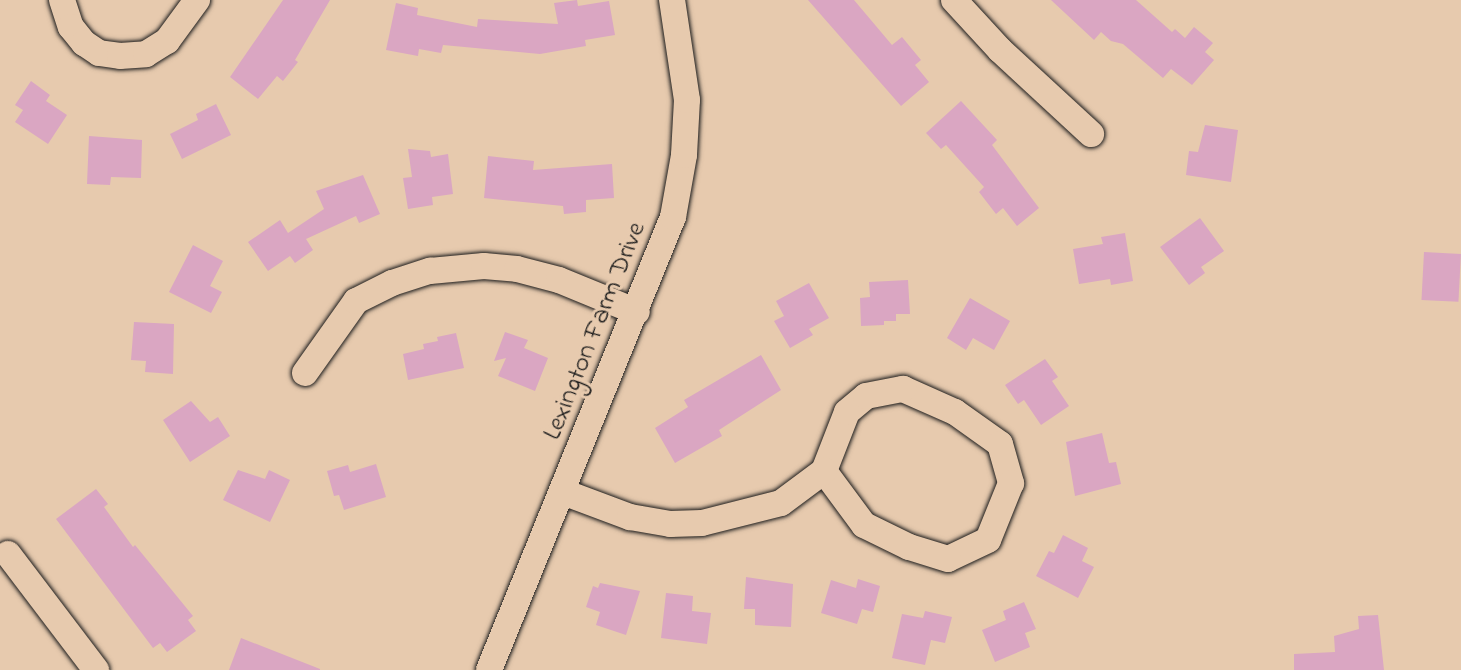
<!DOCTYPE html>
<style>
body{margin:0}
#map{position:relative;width:1461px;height:670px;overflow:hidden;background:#e7caae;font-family:"Indie Flower",sans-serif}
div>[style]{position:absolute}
.building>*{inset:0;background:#daa6c2;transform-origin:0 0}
.roads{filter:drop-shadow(0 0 2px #1c1c1c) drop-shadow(0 0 2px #1c1c1c)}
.minor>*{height:26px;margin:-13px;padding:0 13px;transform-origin:13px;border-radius:13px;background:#e7caae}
span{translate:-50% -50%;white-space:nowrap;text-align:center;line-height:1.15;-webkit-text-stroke:6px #e7caae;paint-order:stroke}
.street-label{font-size:27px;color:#1c1c1c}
</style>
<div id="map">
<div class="building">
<div style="clip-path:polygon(283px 0,330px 0,295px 60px,298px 62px,283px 81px,277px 76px,258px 99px,230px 77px)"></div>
<div style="clip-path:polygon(577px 0,578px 6px,609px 1px,615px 35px,585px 40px,586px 46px,540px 54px,443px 45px,441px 53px,419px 49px,418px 56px,386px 50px,396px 3px,418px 8px,417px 15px,477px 27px,478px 19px,558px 24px,554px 3px)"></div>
<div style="clip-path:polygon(808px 0,854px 0,892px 45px,902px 37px,921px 60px,915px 65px,929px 82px,901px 106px)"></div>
<div style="clip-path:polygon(1051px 0,1136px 0,1172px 32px,1175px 29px,1185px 38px,1194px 27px,1213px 43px,1205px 52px,1214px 60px,1192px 85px,1171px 69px,1163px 78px,1123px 44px,1111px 41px,1101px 32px,1094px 40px)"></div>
<div style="clip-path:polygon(31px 81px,50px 95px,46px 101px,67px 115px,48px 144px,15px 122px,23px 110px,15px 105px)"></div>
<div style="clip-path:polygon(961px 101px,997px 140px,992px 145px,1039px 208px,1017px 226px,1003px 208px,996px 214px,979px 192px,984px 187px,946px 145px,941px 149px,926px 133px)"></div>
<div style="clip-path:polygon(216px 104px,231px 135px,182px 159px,170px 134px,198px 120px,196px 114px)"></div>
<div style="clip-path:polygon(1205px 125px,1238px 130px,1231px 182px,1186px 175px,1189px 151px,1198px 152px)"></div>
<div style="clip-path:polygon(89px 136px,142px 140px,141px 178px,111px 177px,110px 185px,87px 184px)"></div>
<div style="clip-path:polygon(408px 149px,430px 151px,431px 157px,448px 154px,453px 194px,432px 197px,433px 205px,408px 209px,403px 178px,412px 177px)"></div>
<div style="clip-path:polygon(488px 156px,534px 161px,533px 170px,612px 164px,614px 198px,586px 200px,586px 212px,564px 214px,563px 206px,484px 198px)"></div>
<div style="clip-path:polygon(363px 175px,380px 214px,359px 223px,356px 216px,306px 239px,313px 250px,295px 263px,290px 256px,268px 271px,248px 242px,280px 220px,288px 233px,324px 209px,316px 191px)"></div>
<div style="clip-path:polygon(1200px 218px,1224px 251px,1201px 267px,1205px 273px,1189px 285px,1160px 247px)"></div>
<div style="clip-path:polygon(1125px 233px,1133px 281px,1111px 285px,1110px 279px,1079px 284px,1073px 249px,1103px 244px,1101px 237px)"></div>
<div style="clip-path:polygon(193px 245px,223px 261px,210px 286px,222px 292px,211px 313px,169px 292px)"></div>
<div style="left:1424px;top:252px;width:37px;height:48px;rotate:3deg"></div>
<div style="clip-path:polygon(908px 280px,910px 314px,896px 314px,896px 321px,884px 321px,884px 325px,861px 326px,860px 298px,870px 297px,869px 282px)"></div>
<div style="clip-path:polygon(809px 283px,829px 318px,809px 329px,813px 335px,790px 348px,774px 321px,784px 316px,776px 301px)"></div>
<div style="clip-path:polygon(970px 298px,1010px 321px,994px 350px,973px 338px,966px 350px,947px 338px)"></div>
<div style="clip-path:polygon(134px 322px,174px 324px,173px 374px,145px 372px,146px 361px,131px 360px)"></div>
<div style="clip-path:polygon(505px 332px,528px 340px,524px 348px,548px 358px,535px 391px,498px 376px,506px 358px,494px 361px)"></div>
<div style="clip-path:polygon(456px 333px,464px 368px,408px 380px,403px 354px,424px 349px,423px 344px,438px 341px,437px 337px)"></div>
<div style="clip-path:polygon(761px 355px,781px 390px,719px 430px,722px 436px,675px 463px,655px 428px,688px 407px,684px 400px)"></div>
<div style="clip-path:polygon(1045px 359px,1058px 377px,1052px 381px,1069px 406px,1041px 425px,1024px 400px,1018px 404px,1005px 385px)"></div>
<div style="clip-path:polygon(191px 401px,210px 422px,218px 417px,230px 436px,190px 462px,163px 420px)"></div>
<div style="clip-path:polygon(1102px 433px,1109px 463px,1116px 462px,1121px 484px,1075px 496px,1066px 442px)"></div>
<div style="clip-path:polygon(376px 464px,386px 497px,344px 510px,339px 495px,334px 496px,327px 471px,348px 465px,350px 472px)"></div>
<div style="clip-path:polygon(238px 470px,265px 479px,269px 470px,290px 480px,270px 522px,223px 500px)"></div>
<div style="clip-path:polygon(96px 489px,108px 504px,104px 507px,133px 547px,135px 545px,193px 616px,188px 620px,196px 631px,167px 652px,160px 643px,153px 648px,56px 519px)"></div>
<div style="clip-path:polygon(1063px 535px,1088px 548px,1082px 561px,1094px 567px,1078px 598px,1036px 576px,1049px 551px,1054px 553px)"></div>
<div style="clip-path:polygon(746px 577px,793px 584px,791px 627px,755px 625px,755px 609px,744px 609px)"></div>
<div style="clip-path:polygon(858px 579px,880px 586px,873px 612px,862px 609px,857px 624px,821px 613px,831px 580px,856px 588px)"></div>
<div style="clip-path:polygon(600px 583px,640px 591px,626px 635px,596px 625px,600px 612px,586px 607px,593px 586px,598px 588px)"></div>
<div style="clip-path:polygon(666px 593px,693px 596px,692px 611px,711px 613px,707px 644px,661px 638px)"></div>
<div style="clip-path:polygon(1024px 602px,1036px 629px,1025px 633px,1030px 647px,995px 662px,982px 630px,1006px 620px,1003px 611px)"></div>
<div style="clip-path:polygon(925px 611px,952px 617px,945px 643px,931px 640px,925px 665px,892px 658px,902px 614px,923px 618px)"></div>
<div style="clip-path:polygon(1378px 615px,1384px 670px,1294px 670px,1294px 654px,1335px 652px,1334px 636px,1359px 629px,1358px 616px)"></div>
<div style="clip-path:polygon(241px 638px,320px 669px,320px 670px,229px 670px)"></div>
</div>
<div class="roads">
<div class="minor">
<div style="left:62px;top:0;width:28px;rotate:72deg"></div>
<div style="left:71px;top:27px;width:21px;rotate:51deg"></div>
<div style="left:84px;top:43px;width:18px;rotate:34deg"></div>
<div style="left:99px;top:53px;width:21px;rotate:8deg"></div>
<div style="left:120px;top:56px;width:26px;rotate:-4deg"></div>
<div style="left:146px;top:54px;width:25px;rotate:-32deg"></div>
<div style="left:167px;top:41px;width:51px;rotate:-53.8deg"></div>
<div style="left:954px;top:0;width:68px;rotate:47.4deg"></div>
<div style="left:1000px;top:50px;width:124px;rotate:42.7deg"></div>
<div style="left:305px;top:373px;width:88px;rotate:-54.7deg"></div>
<div style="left:356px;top:301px;width:40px;rotate:-26.6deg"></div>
<div style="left:392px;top:283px;width:40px;rotate:-18deg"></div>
<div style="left:430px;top:271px;width:54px;rotate:-5.3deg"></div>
<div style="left:484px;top:266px;width:33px;rotate:5deg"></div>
<div style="left:517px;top:269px;width:43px;rotate:14.7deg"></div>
<div style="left:559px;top:280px;width:84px;rotate:22.3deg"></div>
<div style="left:903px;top:389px;width:57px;rotate:23.9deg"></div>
<div style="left:955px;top:412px;width:55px;rotate:35.4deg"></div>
<div style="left:1000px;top:444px;width:41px;rotate:74.2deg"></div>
<div style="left:1011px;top:483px;width:61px;rotate:112deg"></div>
<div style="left:988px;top:540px;width:44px;rotate:154.6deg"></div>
<div style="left:948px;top:559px;width:41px;rotate:-162.9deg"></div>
<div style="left:909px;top:547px;width:50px;rotate:-153.9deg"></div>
<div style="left:864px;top:525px;width:67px;rotate:-126.5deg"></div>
<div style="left:824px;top:471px;width:63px;rotate:-68.7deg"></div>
<div style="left:847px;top:412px;width:25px;rotate:-40deg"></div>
<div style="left:866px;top:396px;width:38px;rotate:-11deg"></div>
<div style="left:563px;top:492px;width:72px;rotate:20.5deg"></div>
<div style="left:630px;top:517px;width:41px;rotate:9.9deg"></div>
<div style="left:670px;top:524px;width:32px;rotate:-2deg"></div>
<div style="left:702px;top:523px;width:81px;rotate:-14.2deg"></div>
<div style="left:781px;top:503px;width:54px;rotate:-36.7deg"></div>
<div style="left:8px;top:554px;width:146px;rotate:52.8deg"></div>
<div style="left:489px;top:670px;width:489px;rotate:-67.9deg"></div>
<div style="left:673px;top:217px;width:63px;rotate:-79.9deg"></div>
<div style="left:684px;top:155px;width:55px;rotate:-86.9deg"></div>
<div style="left:687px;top:100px;width:101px;rotate:-98.5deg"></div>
</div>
</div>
<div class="street-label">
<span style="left:595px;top:331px;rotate:-68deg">Lexington Farm Drive</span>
</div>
</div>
